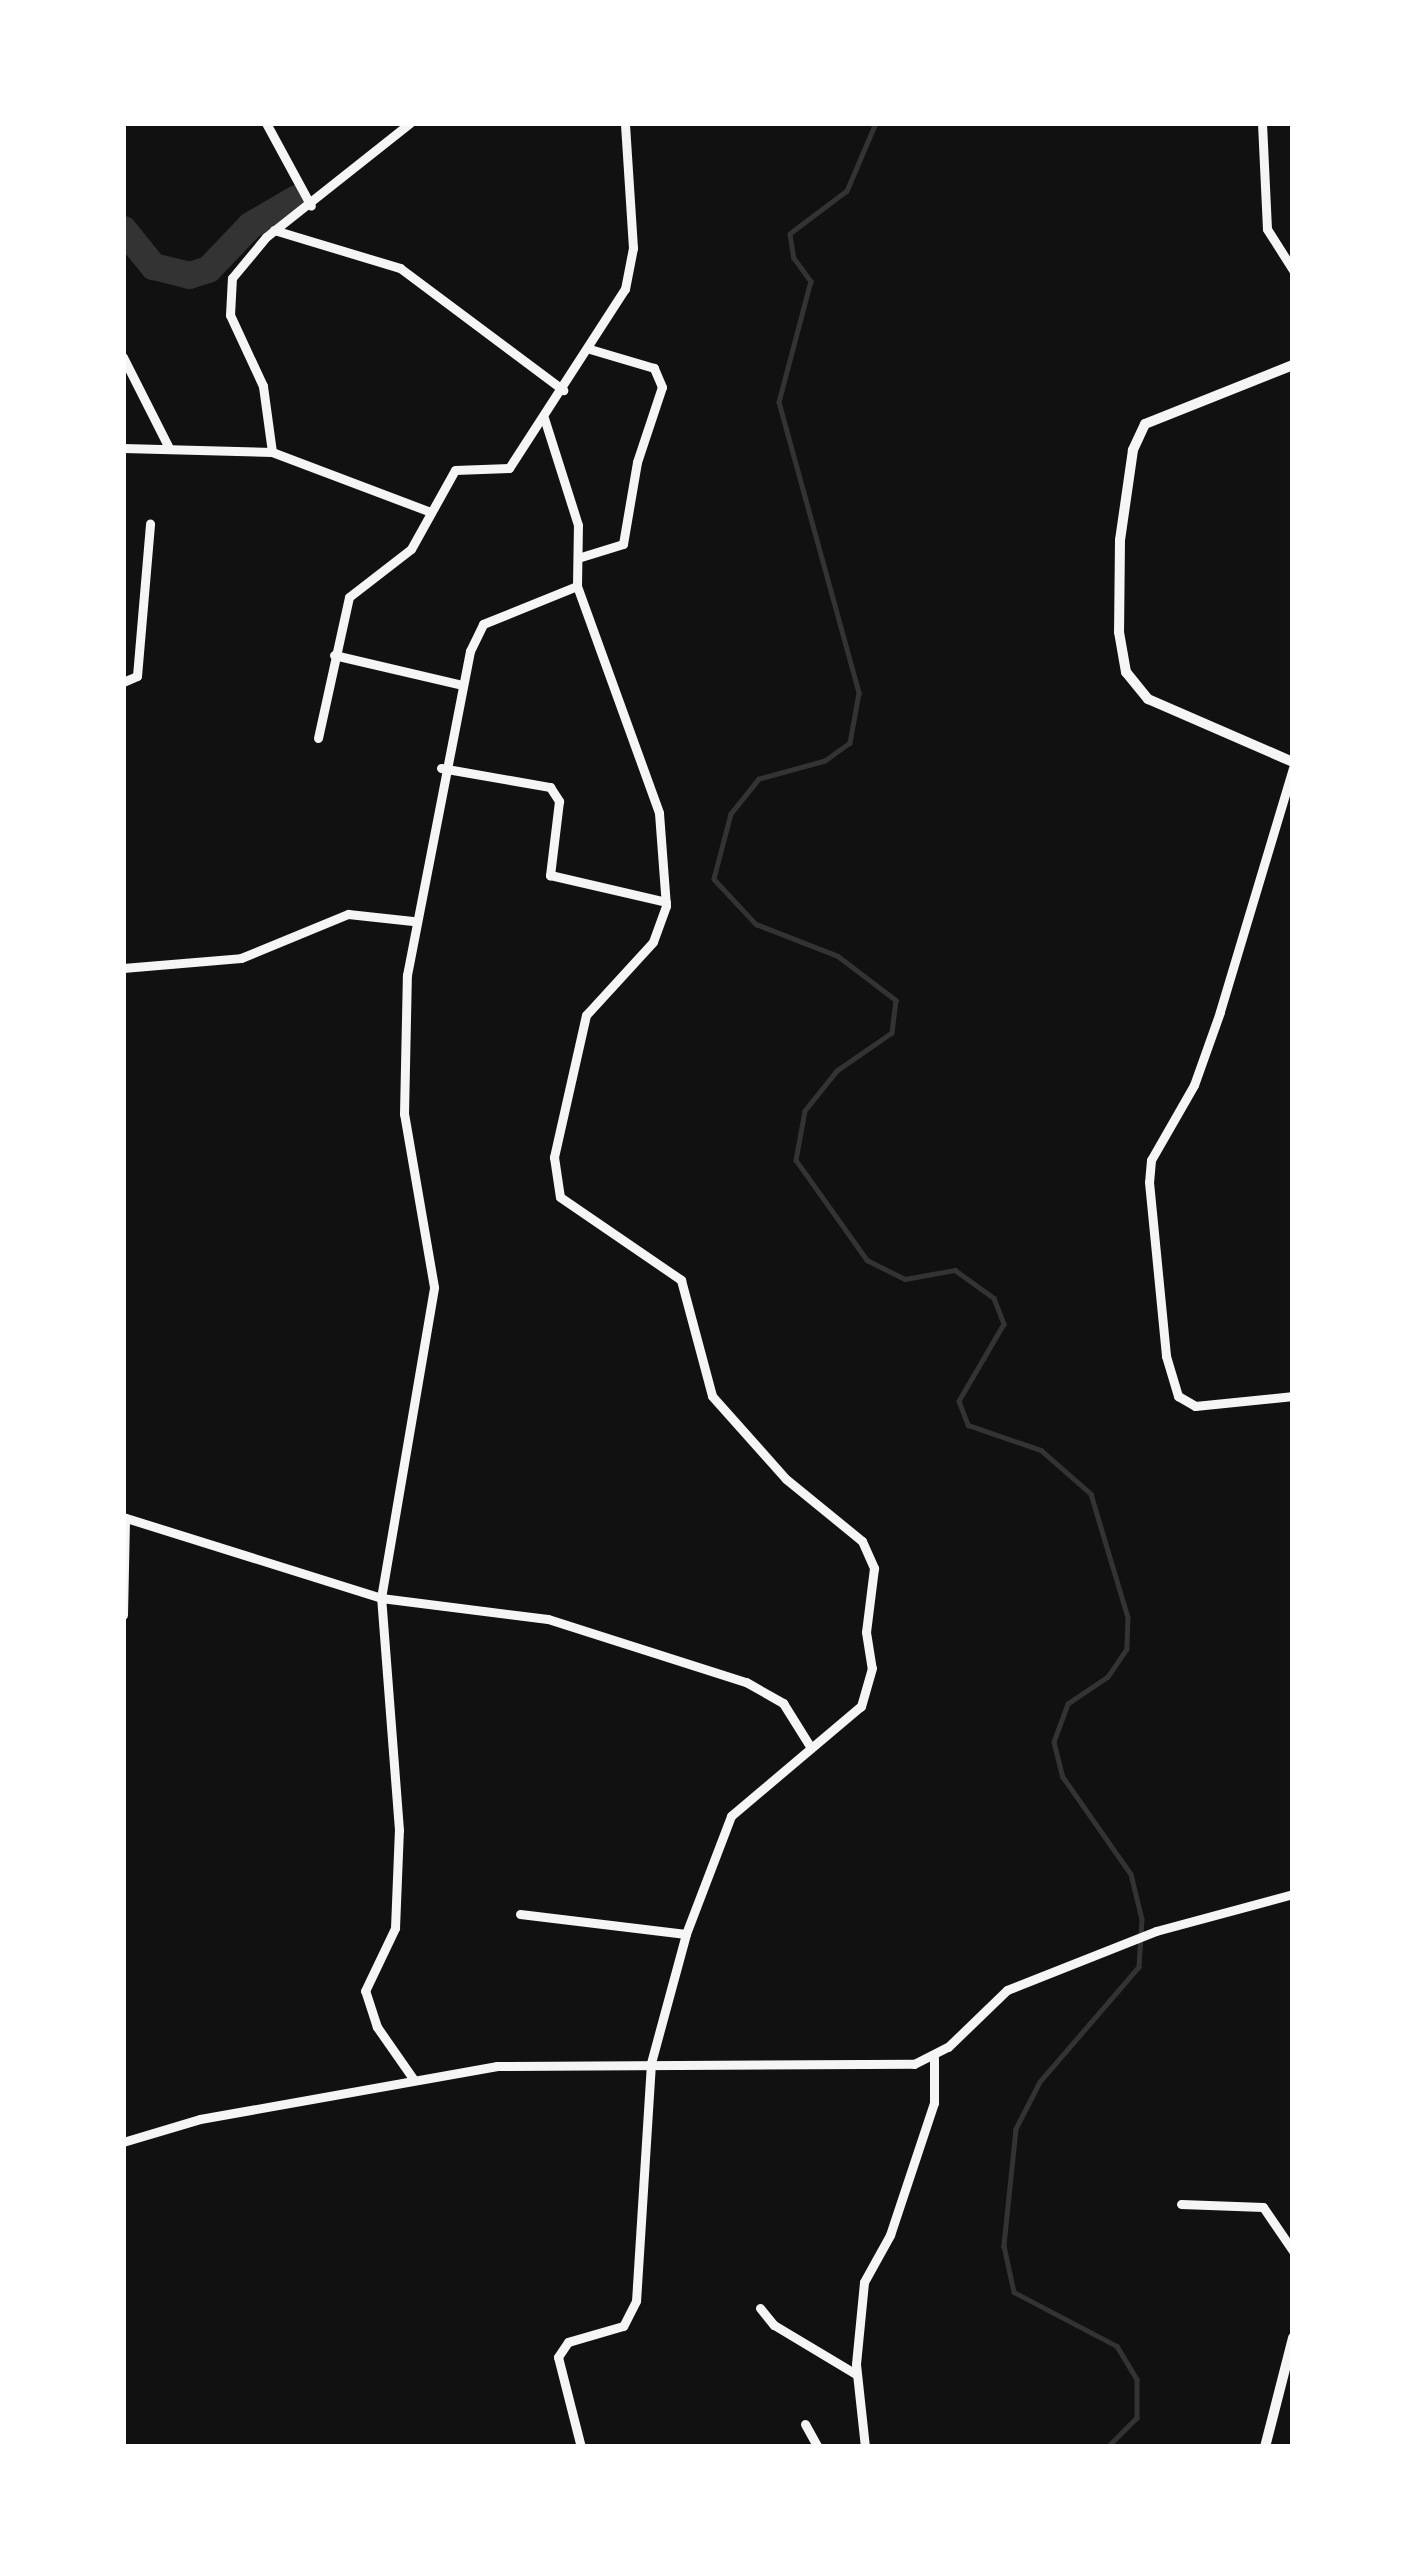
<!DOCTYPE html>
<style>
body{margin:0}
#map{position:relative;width:1416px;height:2570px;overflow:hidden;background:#111;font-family:"Noto Sans",sans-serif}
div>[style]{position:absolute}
.stream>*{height:4.5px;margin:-2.25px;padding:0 2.25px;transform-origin:2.25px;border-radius:2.25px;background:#333}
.river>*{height:27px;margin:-13.5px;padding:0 13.5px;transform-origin:13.5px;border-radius:13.5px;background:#333}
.minor>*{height:9px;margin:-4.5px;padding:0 4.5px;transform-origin:4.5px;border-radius:4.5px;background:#f5f5f5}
.tertiary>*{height:10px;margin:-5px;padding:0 5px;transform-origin:5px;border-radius:5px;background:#f5f5f5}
span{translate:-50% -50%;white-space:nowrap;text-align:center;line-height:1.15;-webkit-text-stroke:12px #fff;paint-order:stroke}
.frame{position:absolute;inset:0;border:126px solid #fff;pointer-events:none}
</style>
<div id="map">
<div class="stream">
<div style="left:876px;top:123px;width:74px;rotate:113.1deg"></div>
<div style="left:847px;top:191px;width:71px;rotate:143deg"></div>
<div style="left:790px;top:234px;width:24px;rotate:81deg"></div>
<div style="left:794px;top:258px;width:29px;rotate:54deg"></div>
<div style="left:811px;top:281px;width:125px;rotate:104.8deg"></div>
<div style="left:779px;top:402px;width:302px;rotate:74.6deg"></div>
<div style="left:859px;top:693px;width:51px;rotate:100.2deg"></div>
<div style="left:850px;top:743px;width:31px;rotate:144deg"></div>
<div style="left:825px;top:761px;width:68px;rotate:164.7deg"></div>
<div style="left:759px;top:779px;width:45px;rotate:128.7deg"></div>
<div style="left:731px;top:814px;width:67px;rotate:104.7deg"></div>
<div style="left:714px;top:879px;width:62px;rotate:47deg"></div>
<div style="left:756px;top:924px;width:88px;rotate:21.3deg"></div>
<div style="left:838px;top:956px;width:73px;rotate:37.2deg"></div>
<div style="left:896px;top:1000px;width:33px;rotate:97deg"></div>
<div style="left:892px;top:1033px;width:67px;rotate:145.4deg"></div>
<div style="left:837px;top:1071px;width:51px;rotate:128.7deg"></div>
<div style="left:805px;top:1111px;width:50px;rotate:100.4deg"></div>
<div style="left:796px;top:1160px;width:123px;rotate:54.6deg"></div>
<div style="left:867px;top:1260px;width:42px;rotate:26.6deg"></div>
<div style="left:905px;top:1279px;width:51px;rotate:-10.2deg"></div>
<div style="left:955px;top:1270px;width:48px;rotate:35.7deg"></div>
<div style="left:994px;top:1298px;width:28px;rotate:69deg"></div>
<div style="left:1004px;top:1324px;width:89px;rotate:120.3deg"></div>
<div style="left:959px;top:1401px;width:26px;rotate:69deg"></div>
<div style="left:968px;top:1425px;width:77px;rotate:18.9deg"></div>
<div style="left:1041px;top:1450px;width:67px;rotate:41.3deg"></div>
<div style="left:1091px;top:1494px;width:128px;rotate:73.3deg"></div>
<div style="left:1128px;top:1617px;width:32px;rotate:92deg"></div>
<div style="left:1127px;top:1649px;width:34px;rotate:124deg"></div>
<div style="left:1108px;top:1677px;width:48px;rotate:146deg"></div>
<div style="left:1068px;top:1704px;width:40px;rotate:110.2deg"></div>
<div style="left:1054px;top:1742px;width:36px;rotate:76deg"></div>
<div style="left:1063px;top:1777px;width:118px;rotate:55deg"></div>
<div style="left:1131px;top:1874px;width:46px;rotate:76.3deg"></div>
<div style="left:1142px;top:1919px;width:48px;rotate:93.6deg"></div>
<div style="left:1139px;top:1967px;width:152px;rotate:130.7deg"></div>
<div style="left:1040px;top:2082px;width:53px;rotate:117.1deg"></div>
<div style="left:1016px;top:2129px;width:118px;rotate:95.9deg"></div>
<div style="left:1004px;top:2246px;width:47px;rotate:77.7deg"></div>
<div style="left:1014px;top:2292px;width:116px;rotate:27.7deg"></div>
<div style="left:1117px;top:2346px;width:39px;rotate:59deg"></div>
<div style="left:1137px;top:2379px;width:39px;rotate:90deg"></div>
<div style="left:1137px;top:2418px;width:41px;rotate:135deg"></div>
</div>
<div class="river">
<div style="left:123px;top:229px;width:48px;rotate:51deg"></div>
<div style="left:153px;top:266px;width:37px;rotate:14deg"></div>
<div style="left:189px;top:275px;width:20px;rotate:-18deg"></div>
<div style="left:208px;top:269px;width:61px;rotate:-46.3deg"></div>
<div style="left:250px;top:225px;width:53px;rotate:-30.4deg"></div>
</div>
<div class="minor">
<div style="left:266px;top:123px;width:94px;rotate:61.5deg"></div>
<div style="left:1262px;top:123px;width:106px;rotate:87.3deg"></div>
<div style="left:1267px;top:229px;width:49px;rotate:57.6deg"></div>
<div style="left:274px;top:230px;width:132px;rotate:16.8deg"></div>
<div style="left:400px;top:268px;width:204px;rotate:36.8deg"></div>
<div style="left:123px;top:357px;width:102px;rotate:63.2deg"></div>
<div style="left:123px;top:448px;width:149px;rotate:1.5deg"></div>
<div style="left:272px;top:452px;width:170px;rotate:20.7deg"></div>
<div style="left:272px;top:452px;width:67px;rotate:-97.8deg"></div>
<div style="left:263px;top:386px;width:78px;rotate:-114.9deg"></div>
<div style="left:230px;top:315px;width:37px;rotate:-87deg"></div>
<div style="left:232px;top:278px;width:53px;rotate:-50.3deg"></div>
<div style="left:266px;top:237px;width:184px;rotate:-38.4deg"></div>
<div style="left:581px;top:557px;width:44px;rotate:-17.2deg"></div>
<div style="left:623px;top:544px;width:83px;rotate:-80.3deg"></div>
<div style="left:637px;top:462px;width:79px;rotate:-71.6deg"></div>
<div style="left:662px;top:387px;width:21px;rotate:-113deg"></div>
<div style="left:654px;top:368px;width:67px;rotate:-163.5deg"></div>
<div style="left:577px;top:586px;width:241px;rotate:70.1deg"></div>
<div style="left:659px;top:813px;width:93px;rotate:85.7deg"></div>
<div style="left:666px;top:906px;width:38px;rotate:110deg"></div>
<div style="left:653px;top:942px;width:99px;rotate:132.5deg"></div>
<div style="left:586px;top:1015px;width:146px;rotate:102.7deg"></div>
<div style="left:554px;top:1157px;width:40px;rotate:81.5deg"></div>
<div style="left:560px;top:1197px;width:147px;rotate:34.4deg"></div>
<div style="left:681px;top:1280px;width:120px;rotate:75deg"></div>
<div style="left:712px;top:1396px;width:111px;rotate:48.3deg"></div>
<div style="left:786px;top:1479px;width:98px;rotate:39.2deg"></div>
<div style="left:862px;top:1541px;width:30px;rotate:66deg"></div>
<div style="left:874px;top:1568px;width:64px;rotate:97.1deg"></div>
<div style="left:866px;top:1632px;width:36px;rotate:81deg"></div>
<div style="left:872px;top:1668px;width:40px;rotate:106deg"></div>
<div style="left:861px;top:1706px;width:170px;rotate:139.8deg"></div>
<div style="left:731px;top:1816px;width:126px;rotate:110.9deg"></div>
<div style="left:686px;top:1934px;width:134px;rotate:105.2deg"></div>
<div style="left:651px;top:2063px;width:238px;rotate:93.6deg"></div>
<div style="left:636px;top:2301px;width:28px;rotate:117deg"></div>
<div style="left:623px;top:2326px;width:57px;rotate:163.8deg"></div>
<div style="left:568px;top:2342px;width:18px;rotate:124deg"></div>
<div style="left:558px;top:2357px;width:93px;rotate:75.7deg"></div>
<div style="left:334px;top:655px;width:128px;rotate:13.1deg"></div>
<div style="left:123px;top:682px;width:15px;rotate:-23deg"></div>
<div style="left:137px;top:676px;width:153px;rotate:-85.1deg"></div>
<div style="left:318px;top:738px;width:144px;rotate:-77.6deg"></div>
<div style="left:349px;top:597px;width:78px;rotate:-37.7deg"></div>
<div style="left:411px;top:549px;width:90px;rotate:-60.9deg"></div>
<div style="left:455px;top:470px;width:54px;rotate:-2.1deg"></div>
<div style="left:509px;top:468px;width:213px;rotate:-57.1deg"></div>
<div style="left:625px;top:289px;width:42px;rotate:-79deg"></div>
<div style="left:633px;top:248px;width:125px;rotate:-93.7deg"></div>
<div style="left:441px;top:768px;width:111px;rotate:9.9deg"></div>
<div style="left:550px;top:787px;width:17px;rotate:57deg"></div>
<div style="left:559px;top:801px;width:75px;rotate:96.9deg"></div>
<div style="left:550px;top:875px;width:119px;rotate:13.1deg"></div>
<div style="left:1293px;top:768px;width:255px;rotate:106.7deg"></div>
<div style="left:1220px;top:1012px;width:77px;rotate:109.6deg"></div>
<div style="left:1194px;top:1085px;width:86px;rotate:119.8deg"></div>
<div style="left:1151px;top:1160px;width:22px;rotate:95deg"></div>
<div style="left:1149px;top:1182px;width:175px;rotate:84.4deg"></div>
<div style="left:1166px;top:1356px;width:42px;rotate:73.3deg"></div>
<div style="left:1178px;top:1396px;width:20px;rotate:30deg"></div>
<div style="left:1195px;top:1406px;width:99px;rotate:-5.8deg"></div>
<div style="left:123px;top:968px;width:118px;rotate:-4.8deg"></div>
<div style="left:241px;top:958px;width:116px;rotate:-22.4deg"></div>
<div style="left:348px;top:914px;width:65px;rotate:6.1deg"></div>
<div style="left:123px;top:1517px;width:270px;rotate:17.4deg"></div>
<div style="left:381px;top:1598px;width:168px;rotate:7.2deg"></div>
<div style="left:548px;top:1619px;width:208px;rotate:17.7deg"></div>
<div style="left:746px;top:1682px;width:43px;rotate:29.6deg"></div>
<div style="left:783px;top:1703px;width:53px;rotate:58.1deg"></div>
<div style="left:123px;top:1615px;width:97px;rotate:-88.8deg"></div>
<div style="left:520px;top:1914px;width:167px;rotate:6.9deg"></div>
<div style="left:414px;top:2080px;width:65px;rotate:-124.9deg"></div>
<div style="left:377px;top:2027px;width:38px;rotate:-108deg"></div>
<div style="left:365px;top:1991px;width:70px;rotate:-64.5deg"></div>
<div style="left:395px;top:1928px;width:98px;rotate:-87.7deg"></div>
<div style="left:399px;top:1830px;width:233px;rotate:-94.4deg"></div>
<div style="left:381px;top:1598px;width:315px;rotate:-80.3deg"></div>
<div style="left:434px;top:1287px;width:176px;rotate:-99.8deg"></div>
<div style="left:404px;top:1114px;width:139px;rotate:-88.8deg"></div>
<div style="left:407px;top:975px;width:330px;rotate:-79deg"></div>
<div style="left:470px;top:651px;width:30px;rotate:-64deg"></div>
<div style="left:483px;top:624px;width:101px;rotate:-22deg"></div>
<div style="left:577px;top:586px;width:61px;rotate:-89.1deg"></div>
<div style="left:578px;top:525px;width:112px;rotate:-107.6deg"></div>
<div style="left:123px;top:2142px;width:80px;rotate:-16.6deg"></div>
<div style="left:200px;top:2119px;width:302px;rotate:-10.1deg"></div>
<div style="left:497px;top:2066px;width:417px;rotate:-0.3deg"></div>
<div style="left:914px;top:2064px;width:38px;rotate:-27deg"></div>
<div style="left:948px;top:2047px;width:82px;rotate:-44deg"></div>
<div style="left:1007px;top:1990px;width:160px;rotate:-21.6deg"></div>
<div style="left:1156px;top:1931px;width:142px;rotate:-15.1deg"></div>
<div style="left:1181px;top:2204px;width:82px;rotate:2.1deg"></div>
<div style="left:1263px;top:2207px;width:53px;rotate:55.7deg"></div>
<div style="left:760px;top:2308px;width:22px;rotate:51deg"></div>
<div style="left:774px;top:2325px;width:96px;rotate:30.9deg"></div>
<div style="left:805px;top:2424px;width:26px;rotate:61deg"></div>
<div style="left:865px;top:2447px;width:83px;rotate:-96.2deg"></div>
<div style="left:856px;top:2364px;width:82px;rotate:-84.4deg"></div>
<div style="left:864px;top:2282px;width:54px;rotate:-61deg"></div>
<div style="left:890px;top:2235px;width:139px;rotate:-71.6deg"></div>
<div style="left:934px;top:2103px;width:45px;rotate:-90deg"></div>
</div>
<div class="tertiary">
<div style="left:1293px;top:365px;width:159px;rotate:158.3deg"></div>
<div style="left:1145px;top:424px;width:29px;rotate:115deg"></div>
<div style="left:1133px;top:450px;width:91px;rotate:98.2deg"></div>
<div style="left:1120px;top:540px;width:92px;rotate:90.6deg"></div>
<div style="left:1119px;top:632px;width:41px;rotate:80.1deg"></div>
<div style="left:1126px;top:672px;width:35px;rotate:51deg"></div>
<div style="left:1148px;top:699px;width:158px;rotate:23.5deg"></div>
<div style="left:1265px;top:2447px;width:113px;rotate:-75.6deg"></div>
</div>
<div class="frame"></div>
</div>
